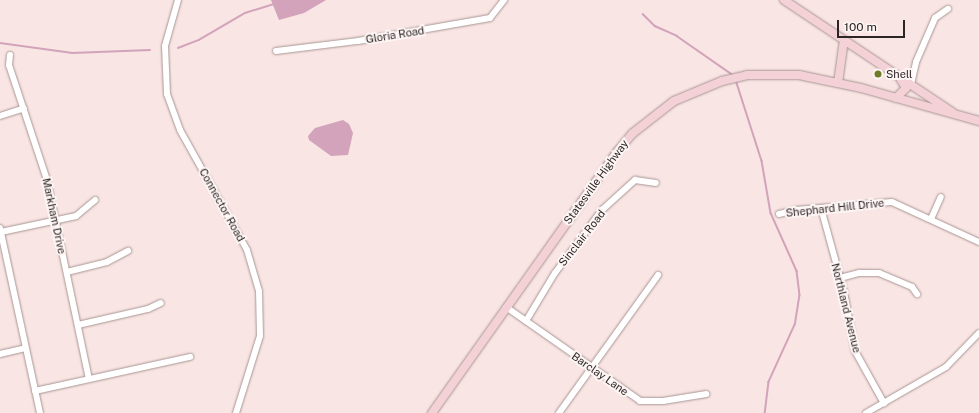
<!DOCTYPE html>
<style>
body{margin:0}
#map{position:relative;width:979px;height:413px;overflow:hidden;background:#f9e5e3;font-family:"Public Sans",sans-serif}
div>[style]{position:absolute}
.water>*{inset:0;background:#d2a3ba}
.stream>*{height:1.5px;margin:-0.75px;padding:0 0.75px;transform-origin:0.75px;border-radius:0.75px;background:#d2a3ba}
.roads{filter:drop-shadow(0 0 1px #a89694) drop-shadow(0 0 1px #a89694)}
.minor>*{height:6px;margin:-3px;padding:0 3px;transform-origin:3px;border-radius:3px;background:#fff}
.major>*{height:8px;margin:-4px;padding:0 4px;transform-origin:4px;border-radius:4px;background:#f4d1d7}
.dots>*{width:11px;height:11px;translate:-50% -50%;box-sizing:border-box;border:2px solid #fdf5f4;border-radius:50%}
span{translate:-50% -50%;white-space:nowrap;text-align:center;line-height:1.15;-webkit-text-stroke:4px #fdf5f4;paint-order:stroke}
.street-label{font-size:11px;color:#2c2525}
.poi-label{font-size:11px;color:#2c2525}
.left{translate:0 -50%;text-align:left}
.scale{position:absolute;left:837px;top:20px;width:68px;height:18px;box-sizing:border-box;border:2px solid #2c2525;border-top:0;padding-left:5px;font-size:12px;line-height:14px;white-space:nowrap;color:#2c2525;-webkit-text-stroke:3px #fdf5f4;paint-order:stroke}
</style>
<div id="map">
<div class="water">
<div style="clip-path:polygon(271px 0,326px 0,304px 13px,279px 20px)"></div>
<div style="clip-path:polygon(343px 120px,349px 124px,353px 133px,348px 155px,331px 156px,309px 140px,308px 136px,315px 128px)"></div>
</div>
<div class="stream">
<div style="left:643px;top:14px;width:17px;rotate:45deg"></div>
<div style="left:655px;top:26px;width:24px;rotate:24deg"></div>
<div style="left:677px;top:36px;width:68px;rotate:34.9deg"></div>
<div style="left:0;top:43px;width:73px;rotate:7.9deg"></div>
<div style="left:72px;top:53px;width:78px;rotate:-2.2deg"></div>
<div style="left:178px;top:48px;width:22px;rotate:-21deg"></div>
<div style="left:199px;top:40px;width:53px;rotate:-30.4deg"></div>
<div style="left:245px;top:13px;width:30px;rotate:-17deg"></div>
<div style="left:736px;top:80px;width:85px;rotate:72.2deg"></div>
<div style="left:762px;top:161px;width:53px;rotate:80.2deg"></div>
<div style="left:771px;top:213px;width:64px;rotate:65.9deg"></div>
<div style="left:797px;top:271px;width:24px;rotate:83deg"></div>
<div style="left:800px;top:295px;width:30px;rotate:99deg"></div>
<div style="left:795px;top:325px;width:63px;rotate:114.5deg"></div>
<div style="left:769px;top:382px;width:31px;rotate:97deg"></div>
</div>
<div class="roads">
<div class="minor">
<div style="left:178px;top:0;width:48px;rotate:105.8deg"></div>
<div style="left:165px;top:46px;width:48px;rotate:87.6deg"></div>
<div style="left:167px;top:94px;width:38px;rotate:70deg"></div>
<div style="left:180px;top:130px;width:137px;rotate:60.8deg"></div>
<div style="left:247px;top:250px;width:43px;rotate:73.7deg"></div>
<div style="left:259px;top:291px;width:45px;rotate:88.7deg"></div>
<div style="left:260px;top:336px;width:81px;rotate:107.3deg"></div>
<div style="left:276px;top:51px;width:83px;rotate:-7deg"></div>
<div style="left:358px;top:41px;width:134px;rotate:-9.9deg"></div>
<div style="left:490px;top:18px;width:23px;rotate:-52deg"></div>
<div style="left:10px;top:55px;width:10px;rotate:96deg"></div>
<div style="left:9px;top:65px;width:121px;rotate:71.7deg"></div>
<div style="left:47px;top:180px;width:203px;rotate:78.1deg"></div>
<div style="left:911px;top:84px;width:23px;rotate:-77deg"></div>
<div style="left:916px;top:62px;width:48px;rotate:-66.6deg"></div>
<div style="left:935px;top:18px;width:16px;rotate:-35deg"></div>
<div style="left:0;top:116px;width:25px;rotate:-18deg"></div>
<div style="left:821px;top:208px;width:87px;rotate:74.7deg"></div>
<div style="left:844px;top:292px;width:60px;rotate:79.4deg"></div>
<div style="left:855px;top:351px;width:60px;rotate:60.9deg"></div>
<div style="left:779px;top:214px;width:17px;rotate:-13deg"></div>
<div style="left:796px;top:210px;width:96px;rotate:-4.8deg"></div>
<div style="left:892px;top:202px;width:96px;rotate:24.7deg"></div>
<div style="left:931px;top:219px;width:24px;rotate:-66deg"></div>
<div style="left:0;top:228px;width:189px;rotate:77.8deg"></div>
<div style="left:1px;top:232px;width:77px;rotate:-12deg"></div>
<div style="left:76px;top:216px;width:25px;rotate:-40deg"></div>
<div style="left:67px;top:272px;width:41px;rotate:-14deg"></div>
<div style="left:107px;top:262px;width:24px;rotate:-28deg"></div>
<div style="left:840px;top:278px;width:20px;rotate:-15deg"></div>
<div style="left:859px;top:273px;width:20px"></div>
<div style="left:879px;top:273px;width:36px;rotate:23deg"></div>
<div style="left:912px;top:287px;width:9px;rotate:54deg"></div>
<div style="left:506px;top:307px;width:164px;rotate:35deg"></div>
<div style="left:640px;top:401px;width:23px"></div>
<div style="left:663px;top:401px;width:44px;rotate:-9.2deg"></div>
<div style="left:526px;top:321px;width:56px;rotate:-58.9deg"></div>
<div style="left:555px;top:273px;width:79px;rotate:-53.3deg"></div>
<div style="left:602px;top:210px;width:45px;rotate:-42.3deg"></div>
<div style="left:635px;top:180px;width:21px;rotate:8deg"></div>
<div style="left:78px;top:325px;width:72px;rotate:-12.9deg"></div>
<div style="left:148px;top:309px;width:14px;rotate:-25deg"></div>
<div style="left:0;top:354px;width:26px;rotate:-13deg"></div>
<div style="left:35px;top:391px;width:159px;rotate:-12.4deg"></div>
<div style="left:559px;top:413px;width:170px;rotate:-54.3deg"></div>
<div style="left:866px;top:413px;width:92px;rotate:-29.9deg"></div>
<div style="left:946px;top:367px;width:47px;rotate:-45.9deg"></div>
</div>
<div class="major">
<div style="left:784px;top:0;width:202px;rotate:33.7deg"></div>
<div style="left:838px;top:83px;width:43px;rotate:-82.1deg"></div>
<div style="left:896px;top:98px;width:14px;rotate:-45deg"></div>
<div style="left:906px;top:88px;width:12px;rotate:-121deg"></div>
<div style="left:432px;top:413px;width:319px;rotate:-54.7deg"></div>
<div style="left:616px;top:153px;width:26px;rotate:-50deg"></div>
<div style="left:633px;top:133px;width:52px;rotate:-38deg"></div>
<div style="left:674px;top:101px;width:52px;rotate:-22.6deg"></div>
<div style="left:722px;top:81px;width:26px;rotate:-13deg"></div>
<div style="left:747px;top:75px;width:52px"></div>
<div style="left:799px;top:75px;width:63px;rotate:11.8deg"></div>
<div style="left:861px;top:88px;width:123px;rotate:15.6deg"></div>
</div>
</div>
<div class="dots">
<div style="left:878px;top:74px;background:#6f7b28"></div>
</div>
<div class="street-label">
<span style="left:395px;top:35px;rotate:-9deg">Gloria Road</span>
<span style="left:596px;top:182px;rotate:-54deg">Statesville Highway</span>
<span style="left:222px;top:205px;rotate:61deg">Connector Road</span>
<span style="left:835px;top:208px;rotate:-6deg">Shephard Hill Drive</span>
<span style="left:54px;top:216px;rotate:78deg">Markham Drive</span>
<span style="left:582px;top:238px;rotate:-52deg">Sinclair Road</span>
<span style="left:846px;top:308px;rotate:76deg">Northland Avenue</span>
<span style="left:600px;top:374px;rotate:35deg">Barclay Lane</span>
</div>
<div class="poi-label">
<span class="left" style="left:886px;top:74px">Shell</span>
</div>
<div class="scale">100 m</div>
</div>
